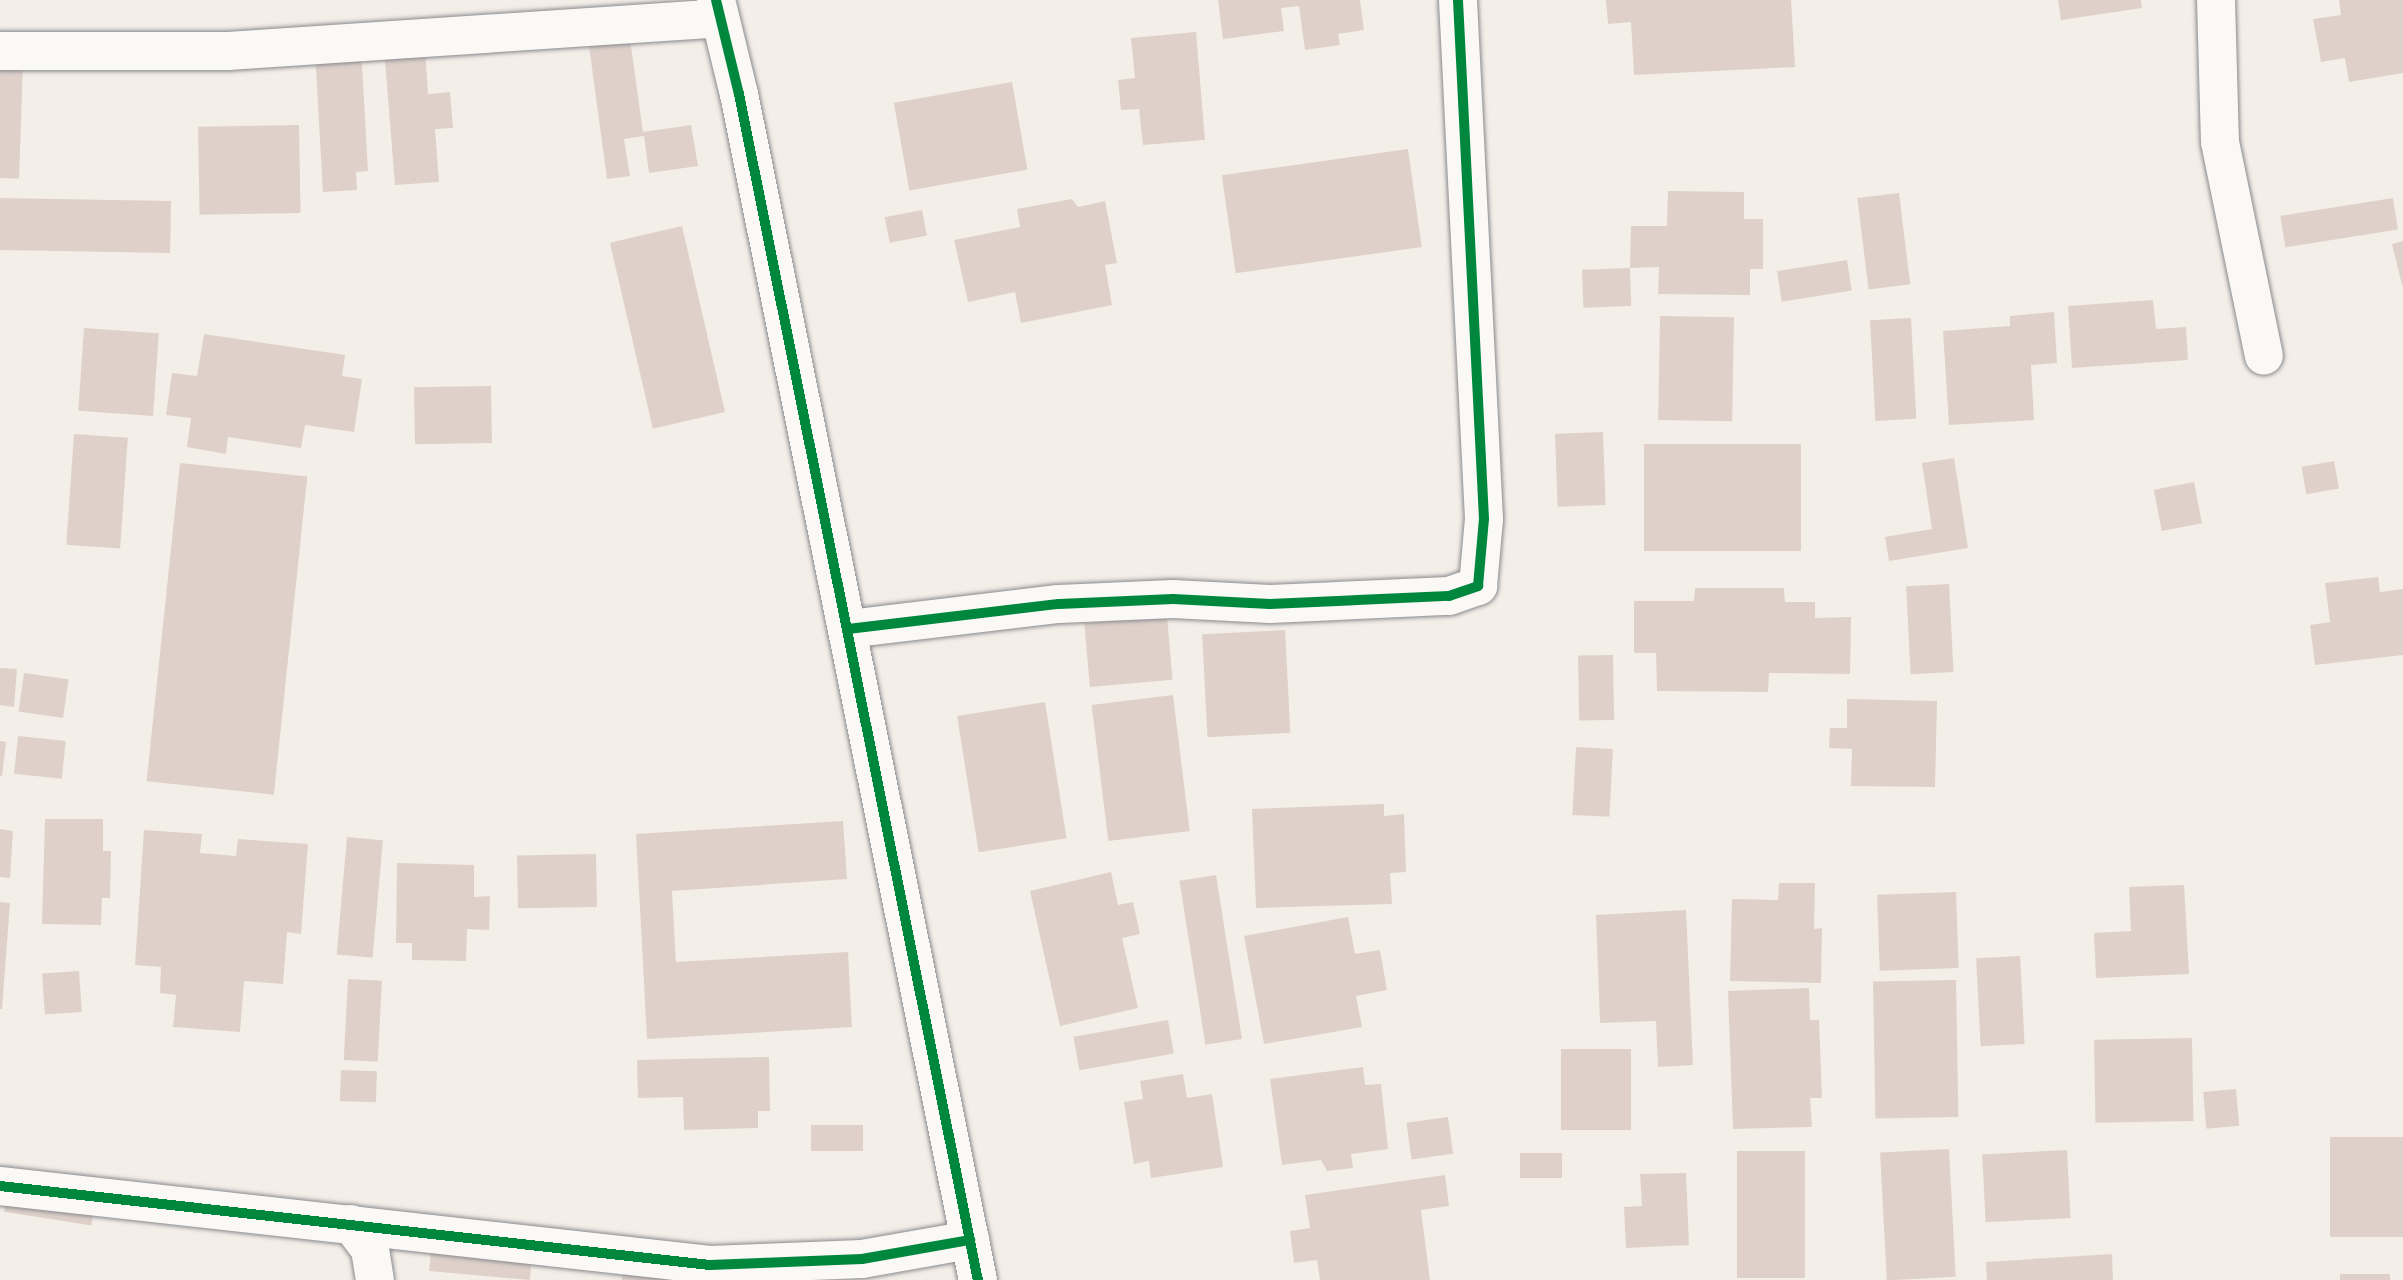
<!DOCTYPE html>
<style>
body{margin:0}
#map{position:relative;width:2403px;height:1280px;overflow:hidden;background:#f4eee8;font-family:Delius,sans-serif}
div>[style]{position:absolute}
.building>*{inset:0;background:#dfd1ca;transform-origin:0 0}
.roads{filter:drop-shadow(0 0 2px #898a90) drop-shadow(0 0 2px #898a90)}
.minor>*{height:38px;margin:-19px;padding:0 19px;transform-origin:19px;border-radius:19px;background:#faf9f6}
.cycleway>*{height:10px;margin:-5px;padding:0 5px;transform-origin:5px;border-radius:5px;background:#00873e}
span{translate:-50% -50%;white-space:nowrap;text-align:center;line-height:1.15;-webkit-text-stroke:5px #fdfcf7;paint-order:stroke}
</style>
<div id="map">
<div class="building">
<div style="clip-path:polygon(1218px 0,1360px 0,1364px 30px,1338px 34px,1340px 45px,1305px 50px,1299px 6px,1281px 8px,1284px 31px,1223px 39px)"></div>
<div style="clip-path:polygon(1606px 0,1791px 0,1795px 67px,1634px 75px,1631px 22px,1608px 24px)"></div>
<div style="clip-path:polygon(2058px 0,2141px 0,2142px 8px,2061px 20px)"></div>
<div style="clip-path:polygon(2339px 0,2403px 0,2403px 73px,2349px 82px,2345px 58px,2321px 62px,2313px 19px,2341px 15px)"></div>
<div style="clip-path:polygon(626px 10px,643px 132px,691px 125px,698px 166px,649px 173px,644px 136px,624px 139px,630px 176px,607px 179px,585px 16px)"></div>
<div style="clip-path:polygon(360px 31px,368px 171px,356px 172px,357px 190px,323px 192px,314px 34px)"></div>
<div style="clip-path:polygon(424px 32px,428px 94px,450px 92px,453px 128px,435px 129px,439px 182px,395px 185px,383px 35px)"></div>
<div style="clip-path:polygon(1196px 32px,1205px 140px,1143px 145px,1139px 109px,1121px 110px,1118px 80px,1135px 78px,1131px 38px)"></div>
<div style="left:0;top:64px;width:23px;height:114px;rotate:2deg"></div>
<div style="left:1012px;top:82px;width:89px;height:120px;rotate:80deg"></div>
<div style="left:299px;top:125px;width:88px;height:101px;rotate:89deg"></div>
<div style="left:1408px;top:149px;width:99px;height:188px;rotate:82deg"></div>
<div style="clip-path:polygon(1668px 191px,1744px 192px,1744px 219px,1763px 219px,1763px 269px,1750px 269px,1750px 295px,1658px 294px,1659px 267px,1630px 268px,1631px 226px,1667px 226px)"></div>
<div style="left:1899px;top:193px;width:92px;height:42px;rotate:83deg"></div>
<div style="left:0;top:198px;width:171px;height:52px;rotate:1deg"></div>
<div style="left:2393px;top:198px;width:32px;height:114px;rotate:81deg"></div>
<div style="clip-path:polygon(1072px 199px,1078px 207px,1105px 201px,1117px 263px,1105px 265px,1112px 305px,1021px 323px,1015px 292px,968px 302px,954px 240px,1020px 227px,1017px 209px)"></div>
<div style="left:922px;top:210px;width:26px;height:38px;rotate:79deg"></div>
<div style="left:682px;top:226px;width:191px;height:74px;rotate:77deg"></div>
<div style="clip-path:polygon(2403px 241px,2403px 284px,2402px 285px,2392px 244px)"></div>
<div style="left:1847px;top:260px;width:31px;height:71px;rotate:81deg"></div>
<div style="left:1630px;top:268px;width:38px;height:48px;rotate:88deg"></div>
<div style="clip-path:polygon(2153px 300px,2156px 329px,2186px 327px,2188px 360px,2072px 368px,2068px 306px)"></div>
<div style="clip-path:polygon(2054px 312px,2057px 363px,2031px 365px,2034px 420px,1949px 425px,1943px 331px,2010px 326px,2010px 316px)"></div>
<div style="left:1660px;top:316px;width:74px;height:104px;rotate:1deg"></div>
<div style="left:1911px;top:318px;width:101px;height:41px;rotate:87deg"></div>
<div style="left:84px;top:328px;width:75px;height:83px;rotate:4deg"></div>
<div style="clip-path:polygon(204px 334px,345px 355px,342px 376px,362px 379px,354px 432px,305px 425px,301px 448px,228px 437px,226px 454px,187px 447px,191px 418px,166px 415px,172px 373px,197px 376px)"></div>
<div style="left:491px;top:386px;width:57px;height:77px;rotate:89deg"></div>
<div style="left:1603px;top:432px;width:73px;height:48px;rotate:88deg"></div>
<div style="left:74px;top:434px;width:54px;height:111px;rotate:4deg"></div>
<div style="left:1644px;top:444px;width:157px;height:107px"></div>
<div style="clip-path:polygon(1954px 458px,1968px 548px,1889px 561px,1885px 537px,1932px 529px,1922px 463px)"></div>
<div style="left:2334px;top:461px;width:28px;height:33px;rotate:80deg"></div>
<div style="left:180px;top:463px;width:128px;height:320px;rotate:6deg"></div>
<div style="left:2194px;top:482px;width:42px;height:41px;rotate:79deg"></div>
<div style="clip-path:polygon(2378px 577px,2380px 592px,2403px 589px,2403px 655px,2315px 665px,2310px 625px,2330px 622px,2325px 583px)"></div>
<div style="left:1949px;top:584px;width:88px;height:43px;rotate:87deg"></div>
<div style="clip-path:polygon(1695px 588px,1784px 588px,1785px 602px,1815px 602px,1815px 618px,1851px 617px,1850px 674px,1769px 673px,1768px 692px,1657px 691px,1656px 653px,1634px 653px,1634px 601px,1694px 601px)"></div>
<div style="left:1167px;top:616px;width:64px;height:83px;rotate:85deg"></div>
<div style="left:1285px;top:630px;width:103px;height:83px;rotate:87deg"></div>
<div style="left:1613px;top:655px;width:65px;height:35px;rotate:89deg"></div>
<div style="clip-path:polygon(0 668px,17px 669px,14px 707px,0 705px)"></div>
<div style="left:24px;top:673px;width:45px;height:39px;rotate:8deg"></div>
<div style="left:1173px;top:695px;width:137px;height:82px;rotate:83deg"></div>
<div style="clip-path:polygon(1847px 699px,1937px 701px,1935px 787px,1851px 786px,1852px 749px,1829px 748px,1830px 728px,1847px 728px)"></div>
<div style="left:1045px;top:702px;width:138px;height:89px;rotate:81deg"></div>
<div style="left:18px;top:736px;width:48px;height:38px;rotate:6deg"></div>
<div style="clip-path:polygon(0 741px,6px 742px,2px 776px,0 776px)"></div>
<div style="left:1576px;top:747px;width:37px;height:68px;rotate:3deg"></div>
<div style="clip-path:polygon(1384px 804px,1384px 816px,1404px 814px,1406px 872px,1390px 873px,1392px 904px,1256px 908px,1252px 809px)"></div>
<div style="clip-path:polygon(45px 819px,103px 819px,103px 851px,111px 851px,110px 898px,102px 898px,101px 925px,42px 924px)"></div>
<div style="clip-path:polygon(843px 821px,847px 879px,672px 891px,676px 962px,848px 952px,852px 1027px,647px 1039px,636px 834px)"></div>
<div style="clip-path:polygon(0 829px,13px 831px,10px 878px,0 877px)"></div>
<div style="clip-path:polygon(144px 830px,202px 834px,200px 853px,236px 856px,238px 839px,308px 844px,301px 934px,287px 932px,283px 984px,244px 981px,240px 1032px,173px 1027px,176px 995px,160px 993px,161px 967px,135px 965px)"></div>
<div style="left:347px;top:837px;width:36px;height:118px;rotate:5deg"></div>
<div style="left:596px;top:854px;width:53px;height:79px;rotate:89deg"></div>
<div style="clip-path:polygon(397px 863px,474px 865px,474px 897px,490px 896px,489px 930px,467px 929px,466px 961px,412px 960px,412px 943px,396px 943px)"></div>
<div style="clip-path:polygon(1111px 872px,1118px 905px,1133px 902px,1140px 934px,1122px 938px,1138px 1008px,1060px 1026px,1030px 891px)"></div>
<div style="left:1216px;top:875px;width:166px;height:37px;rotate:81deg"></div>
<div style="clip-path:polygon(1779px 883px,1815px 883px,1814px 929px,1822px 928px,1821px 983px,1730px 981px,1732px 899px,1778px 900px)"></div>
<div style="clip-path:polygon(2184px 885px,2189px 974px,2096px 978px,2094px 933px,2131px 931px,2129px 887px)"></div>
<div style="left:1956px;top:892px;width:76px;height:79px;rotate:88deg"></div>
<div style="clip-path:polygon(0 902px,10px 903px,2px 1009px,0 1009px)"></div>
<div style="clip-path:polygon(1686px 910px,1693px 1065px,1658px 1067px,1656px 1021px,1600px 1023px,1596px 915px)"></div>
<div style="clip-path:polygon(1348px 917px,1355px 954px,1380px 950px,1387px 990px,1356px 996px,1362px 1027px,1264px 1044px,1244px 936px)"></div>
<div style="left:2020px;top:956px;width:88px;height:44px;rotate:87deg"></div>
<div style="left:79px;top:971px;width:41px;height:37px;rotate:86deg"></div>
<div style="left:348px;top:979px;width:34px;height:81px;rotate:3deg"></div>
<div style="left:1956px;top:980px;width:137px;height:83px;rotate:89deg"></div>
<div style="clip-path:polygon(1809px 988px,1810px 1020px,1819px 1020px,1822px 1098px,1810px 1098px,1812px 1127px,1733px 1129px,1728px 991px)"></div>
<div style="left:1168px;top:1020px;width:34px;height:96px;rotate:80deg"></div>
<div style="left:2192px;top:1038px;width:83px;height:98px;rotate:89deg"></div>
<div style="left:1561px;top:1049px;width:70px;height:81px"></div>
<div style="clip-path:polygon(769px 1057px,770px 1111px,758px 1111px,758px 1128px,684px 1130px,683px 1097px,638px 1098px,637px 1060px)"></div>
<div style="clip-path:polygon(1363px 1067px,1365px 1085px,1381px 1084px,1388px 1149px,1351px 1154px,1353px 1168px,1327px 1171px,1321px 1160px,1282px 1165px,1270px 1079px)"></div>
<div style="left:341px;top:1070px;width:36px;height:31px;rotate:2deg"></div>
<div style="clip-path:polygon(1183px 1074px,1187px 1098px,1212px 1094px,1223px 1167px,1151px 1178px,1149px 1161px,1134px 1164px,1124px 1102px,1143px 1099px,1140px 1081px)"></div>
<div style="left:2236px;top:1089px;width:37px;height:33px;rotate:85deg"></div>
<div style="left:1448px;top:1117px;width:37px;height:42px;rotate:82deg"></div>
<div style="left:811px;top:1125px;width:52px;height:26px"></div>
<div style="left:2403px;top:1137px;width:100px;height:73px;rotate:90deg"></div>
<div style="left:1949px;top:1149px;width:128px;height:69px;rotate:87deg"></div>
<div style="left:2067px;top:1150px;width:68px;height:85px;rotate:87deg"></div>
<div style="left:1805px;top:1151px;width:127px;height:68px;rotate:90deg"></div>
<div style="left:1520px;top:1153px;width:42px;height:25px"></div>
<div style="clip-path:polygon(1686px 1173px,1689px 1245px,1626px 1248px,1624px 1207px,1642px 1206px,1640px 1174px)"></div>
<div style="clip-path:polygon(1445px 1175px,1449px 1206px,1421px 1210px,1430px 1280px,1320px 1280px,1317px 1260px,1294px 1263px,1290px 1231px,1310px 1228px,1305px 1195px)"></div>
<div style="left:7px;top:1195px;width:88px;height:17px;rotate:9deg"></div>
<div style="clip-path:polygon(434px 1226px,549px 1237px,546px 1267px,531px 1265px,530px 1280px,429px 1271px)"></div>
<div style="clip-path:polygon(2112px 1254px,2113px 1280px,1987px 1280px,1986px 1262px)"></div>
<div style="clip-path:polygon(621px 1270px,674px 1280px,622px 1280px)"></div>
<div style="left:2340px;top:1274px;width:50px;height:6px"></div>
</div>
<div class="roads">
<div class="minor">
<div style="left:716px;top:0;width:97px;rotate:76.3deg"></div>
<div style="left:739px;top:94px;width:1210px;rotate:78.61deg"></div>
<div style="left:2216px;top:0;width:142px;rotate:88.4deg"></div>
<div style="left:2220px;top:142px;width:218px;rotate:78.4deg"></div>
<div style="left:0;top:51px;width:228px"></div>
<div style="left:228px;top:51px;width:493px;rotate:-3.8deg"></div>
<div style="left:848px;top:629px;width:212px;rotate:-6.8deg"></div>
<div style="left:1059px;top:604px;width:114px;rotate:-2.5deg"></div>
<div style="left:1173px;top:599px;width:97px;rotate:3deg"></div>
<div style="left:1270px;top:604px;width:179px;rotate:-2.6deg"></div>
<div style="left:1449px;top:596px;width:31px;rotate:-19deg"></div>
<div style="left:1478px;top:586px;width:67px;rotate:-84.9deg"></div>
<div style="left:1484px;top:519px;width:520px;rotate:-92.87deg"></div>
<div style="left:0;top:1186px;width:714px;rotate:6.35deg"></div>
<div style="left:710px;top:1265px;width:152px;rotate:-2.3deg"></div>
<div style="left:862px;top:1259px;width:110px;rotate:-10deg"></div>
<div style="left:351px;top:1224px;width:31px;rotate:53deg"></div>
<div style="left:370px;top:1249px;width:31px;rotate:81deg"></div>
</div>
</div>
<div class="cycleway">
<div style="left:716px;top:0;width:97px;rotate:76.3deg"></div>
<div style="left:739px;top:94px;width:1210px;rotate:78.61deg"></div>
<div style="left:848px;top:629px;width:212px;rotate:-6.8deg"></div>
<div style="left:1059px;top:604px;width:114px;rotate:-2.5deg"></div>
<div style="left:1173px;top:599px;width:97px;rotate:3deg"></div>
<div style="left:1270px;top:604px;width:179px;rotate:-2.6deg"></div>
<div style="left:1449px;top:596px;width:31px;rotate:-19deg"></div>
<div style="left:1478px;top:586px;width:67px;rotate:-84.9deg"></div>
<div style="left:1484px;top:519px;width:520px;rotate:-92.87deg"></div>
<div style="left:0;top:1186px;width:714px;rotate:6.35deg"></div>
<div style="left:710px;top:1265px;width:152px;rotate:-2.3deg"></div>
<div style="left:862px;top:1259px;width:110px;rotate:-10deg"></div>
</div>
</div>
